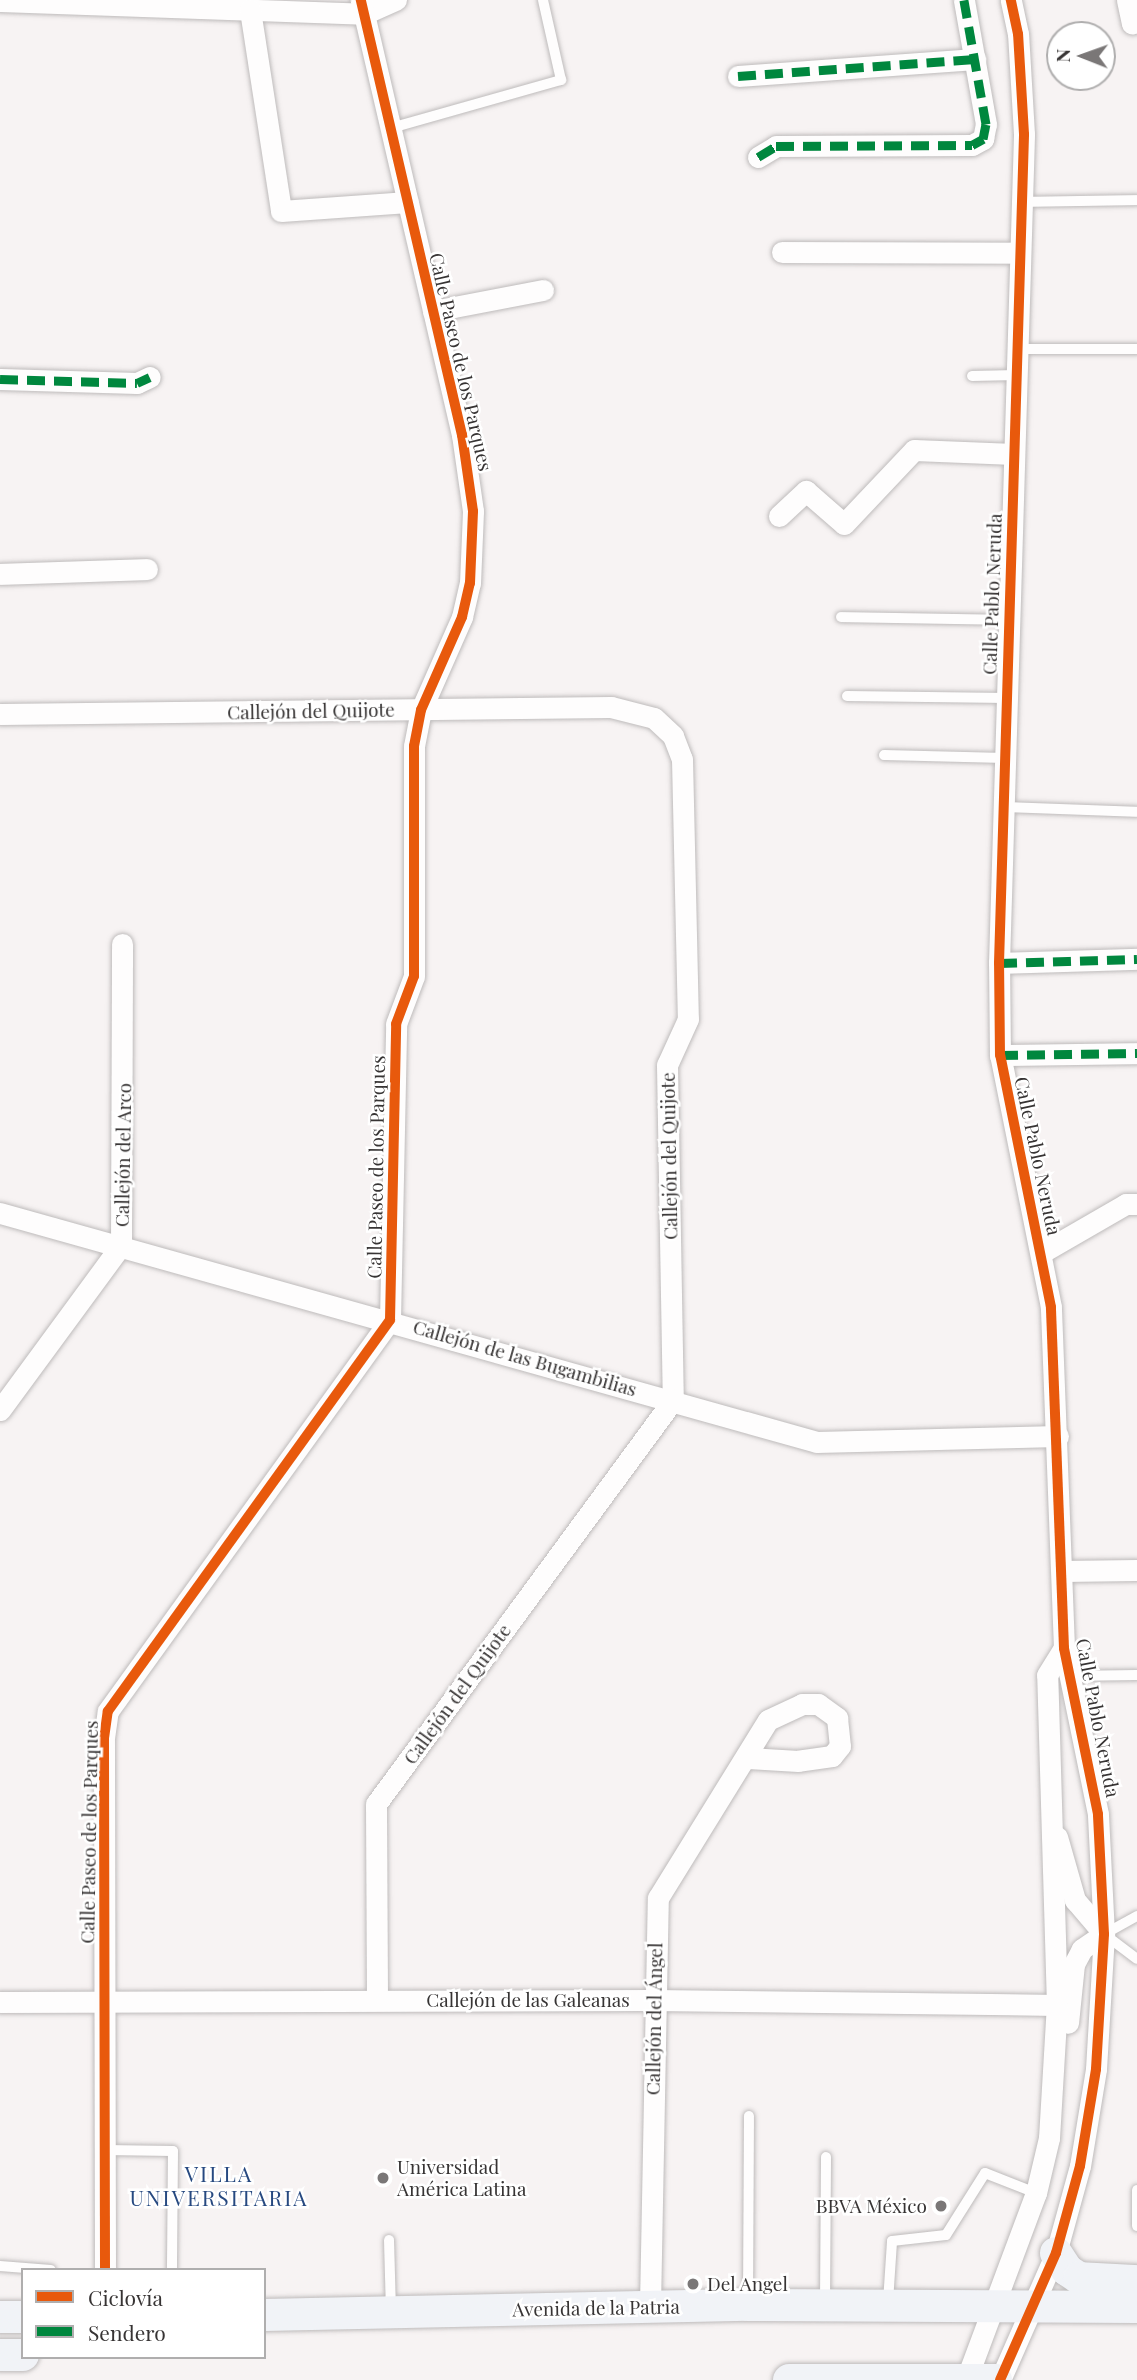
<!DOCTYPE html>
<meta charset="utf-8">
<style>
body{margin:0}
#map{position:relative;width:1137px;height:2380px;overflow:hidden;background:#f7f3f3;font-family:"Playfair Display",serif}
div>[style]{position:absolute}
.roads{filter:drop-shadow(0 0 2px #bebbbb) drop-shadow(0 0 2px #bebbbb)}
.service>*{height:10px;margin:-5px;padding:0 5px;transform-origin:5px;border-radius:5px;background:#fefdfd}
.minor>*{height:21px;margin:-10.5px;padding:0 10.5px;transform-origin:10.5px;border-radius:10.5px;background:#fefdfd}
.primary>*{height:32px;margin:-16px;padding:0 16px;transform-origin:16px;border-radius:16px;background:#f1f3f7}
.quiet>*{height:9px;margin-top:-4.5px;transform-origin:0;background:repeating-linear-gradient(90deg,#00873e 0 18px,transparent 0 27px)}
.cycleway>*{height:10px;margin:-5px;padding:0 5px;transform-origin:5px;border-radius:5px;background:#e8590c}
.dots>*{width:19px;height:19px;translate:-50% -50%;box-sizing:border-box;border:4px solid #fff;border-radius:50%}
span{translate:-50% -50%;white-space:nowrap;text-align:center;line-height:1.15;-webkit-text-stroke:5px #fff;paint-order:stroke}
.street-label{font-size:19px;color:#373434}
.poi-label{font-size:19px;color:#373434}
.left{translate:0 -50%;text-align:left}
.right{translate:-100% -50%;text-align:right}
.neighbourhood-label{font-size:21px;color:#274980;letter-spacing:2px}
.legend{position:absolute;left:21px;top:2268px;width:245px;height:91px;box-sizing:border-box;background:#fff;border:2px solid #afaeae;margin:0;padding:9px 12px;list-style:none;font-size:21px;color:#373434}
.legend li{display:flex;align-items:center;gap:14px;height:35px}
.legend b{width:35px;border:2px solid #afaeae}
.north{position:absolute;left:1046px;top:21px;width:70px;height:70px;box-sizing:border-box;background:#fff;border:2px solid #afaeae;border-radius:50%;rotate:271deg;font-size:19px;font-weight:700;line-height:28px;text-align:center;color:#373434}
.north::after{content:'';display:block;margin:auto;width:24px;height:32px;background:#7a7777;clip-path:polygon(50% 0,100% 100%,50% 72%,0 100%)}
</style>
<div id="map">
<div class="roads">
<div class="service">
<div style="left:391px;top:128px;width:177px;rotate:-15.8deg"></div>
<div style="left:561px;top:80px;width:82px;rotate:-102.7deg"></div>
<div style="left:1022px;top:202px;width:115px;rotate:-1deg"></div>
<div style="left:1018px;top:349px;width:119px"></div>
<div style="left:972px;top:376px;width:45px;rotate:-1.3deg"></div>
<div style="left:841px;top:617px;width:168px;rotate:1deg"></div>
<div style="left:847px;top:696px;width:160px;rotate:0.7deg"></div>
<div style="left:884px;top:755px;width:121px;rotate:1.4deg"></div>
<div style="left:1003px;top:807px;width:134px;rotate:2.1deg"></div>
<div style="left:1067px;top:1676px;width:70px;rotate:-0.8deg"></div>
<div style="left:1137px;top:1916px;width:38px;rotate:151deg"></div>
<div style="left:1104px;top:1934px;width:41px;rotate:37.1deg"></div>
<div style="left:105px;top:2150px;width:68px;rotate:0.8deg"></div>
<div style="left:173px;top:2151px;width:119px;rotate:90.5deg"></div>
<div style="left:1137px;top:2190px;width:36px;rotate:90deg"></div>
<div style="left:389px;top:2240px;width:70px;rotate:88.4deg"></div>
<div style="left:0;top:2266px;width:51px;rotate:4.5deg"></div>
<div style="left:748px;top:2302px;width:186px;rotate:-89.7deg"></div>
<div style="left:825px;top:2302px;width:145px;rotate:-89.6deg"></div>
<div style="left:888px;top:2302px;width:61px;rotate:-86.2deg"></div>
<div style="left:892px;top:2241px;width:54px;rotate:-6.3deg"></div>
<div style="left:946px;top:2235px;width:73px;rotate:-57.8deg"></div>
<div style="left:985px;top:2173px;width:55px;rotate:21.4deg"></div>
</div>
<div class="minor">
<div style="left:1127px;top:0;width:24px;rotate:78deg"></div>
<div style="left:1132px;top:23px;width:5px;rotate:-11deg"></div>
<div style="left:0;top:1px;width:364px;rotate:2deg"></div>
<div style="left:364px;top:14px;width:35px;rotate:-24deg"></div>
<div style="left:250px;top:10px;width:203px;rotate:81.2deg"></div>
<div style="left:281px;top:211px;width:127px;rotate:-4.1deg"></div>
<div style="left:738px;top:76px;width:238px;rotate:-4.1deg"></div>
<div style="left:758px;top:157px;width:21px;rotate:-31deg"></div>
<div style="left:776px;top:146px;width:196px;rotate:-0.3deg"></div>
<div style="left:972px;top:145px;width:13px;rotate:-29deg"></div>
<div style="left:983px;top:139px;width:15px;rotate:-79deg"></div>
<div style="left:986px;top:124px;width:126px;rotate:-100.1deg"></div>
<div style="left:782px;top:252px;width:238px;rotate:0.2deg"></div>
<div style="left:433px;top:311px;width:112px;rotate:-10.8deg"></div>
<div style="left:0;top:379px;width:137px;rotate:1.7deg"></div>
<div style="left:137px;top:383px;width:14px;rotate:-25deg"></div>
<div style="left:779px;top:516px;width:37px;rotate:-43deg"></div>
<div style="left:806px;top:491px;width:50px;rotate:41deg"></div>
<div style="left:844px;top:524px;width:102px;rotate:-46.6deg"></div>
<div style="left:914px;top:450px;width:100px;rotate:2.3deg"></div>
<div style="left:0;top:574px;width:147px;rotate:-1.9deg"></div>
<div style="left:0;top:714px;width:611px;rotate:-0.66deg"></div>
<div style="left:611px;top:707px;width:44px;rotate:14.3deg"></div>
<div style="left:654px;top:718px;width:26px;rotate:43deg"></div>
<div style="left:673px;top:736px;width:25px;rotate:69deg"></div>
<div style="left:682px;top:759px;width:260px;rotate:88.7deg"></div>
<div style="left:688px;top:1019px;width:51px;rotate:114.5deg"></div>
<div style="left:667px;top:1065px;width:335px;rotate:89deg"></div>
<div style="left:673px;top:1400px;width:501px;rotate:126.32deg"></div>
<div style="left:376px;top:1804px;width:196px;rotate:89.7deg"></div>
<div style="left:999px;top:963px;width:138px;rotate:-1.7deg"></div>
<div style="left:1000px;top:1055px;width:137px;rotate:-0.8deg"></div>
<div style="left:0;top:1213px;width:848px;rotate:15.66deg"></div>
<div style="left:817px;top:1442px;width:241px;rotate:-1.4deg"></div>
<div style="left:1041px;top:1253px;width:98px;rotate:-30deg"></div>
<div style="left:1126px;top:1204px;width:11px"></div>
<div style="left:0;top:1410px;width:205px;rotate:-53.7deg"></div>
<div style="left:121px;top:1245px;width:301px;rotate:-89.8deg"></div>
<div style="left:1062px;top:1571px;width:75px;rotate:-0.8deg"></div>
<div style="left:1057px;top:1837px;width:66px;rotate:74.1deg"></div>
<div style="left:1075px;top:1900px;width:45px;rotate:49.5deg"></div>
<div style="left:1104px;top:1934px;width:27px;rotate:146deg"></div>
<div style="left:1082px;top:1949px;width:17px;rotate:118deg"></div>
<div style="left:1074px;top:1964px;width:59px;rotate:95.8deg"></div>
<div style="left:0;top:2002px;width:653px;rotate:-0.18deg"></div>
<div style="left:653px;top:2000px;width:404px;rotate:0.7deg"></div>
<div style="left:105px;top:2270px;width:532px;rotate:-90.11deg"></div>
<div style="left:104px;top:1738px;width:27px;rotate:-82deg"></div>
<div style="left:108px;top:1711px;width:482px;rotate:-54.2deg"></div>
<div style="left:390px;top:1320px;width:296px;rotate:-88.8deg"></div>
<div style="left:396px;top:1024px;width:51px;rotate:-69.4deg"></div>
<div style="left:414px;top:976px;width:230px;rotate:-90deg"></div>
<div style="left:414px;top:746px;width:37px;rotate:-79deg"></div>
<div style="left:421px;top:710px;width:102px;rotate:-66.2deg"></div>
<div style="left:462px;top:617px;width:35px;rotate:-77deg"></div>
<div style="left:470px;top:583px;width:72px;rotate:-87.6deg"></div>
<div style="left:473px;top:511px;width:77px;rotate:-98.2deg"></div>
<div style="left:462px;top:435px;width:447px;rotate:-103.1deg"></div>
<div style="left:650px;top:2306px;width:408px;rotate:-88.9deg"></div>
<div style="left:658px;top:1898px;width:209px;rotate:-58.3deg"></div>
<div style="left:768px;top:1720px;width:38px;rotate:-25deg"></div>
<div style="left:802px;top:1704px;width:16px"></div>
<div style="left:818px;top:1704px;width:24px;rotate:36deg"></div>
<div style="left:837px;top:1718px;width:28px;rotate:84deg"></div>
<div style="left:840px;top:1746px;width:13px;rotate:129deg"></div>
<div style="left:832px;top:1756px;width:34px;rotate:172deg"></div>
<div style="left:798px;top:1761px;width:50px;rotate:-176.6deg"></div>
<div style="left:966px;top:2380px;width:200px;rotate:-69.5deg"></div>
<div style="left:1036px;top:2193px;width:57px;rotate:-76.7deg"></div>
<div style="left:1049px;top:2138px;width:133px;rotate:-86.6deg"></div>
<div style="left:1057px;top:2005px;width:330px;rotate:-91.7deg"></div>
<div style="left:1047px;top:1675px;width:32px;rotate:-58deg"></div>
<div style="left:1000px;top:2380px;width:139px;rotate:-66.2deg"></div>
<div style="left:1056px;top:2253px;width:90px;rotate:-74.6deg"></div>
<div style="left:1080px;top:2166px;width:98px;rotate:-80.6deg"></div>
<div style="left:1096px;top:2069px;width:135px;rotate:-86.6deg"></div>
<div style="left:1104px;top:1934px;width:120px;rotate:-92.9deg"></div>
<div style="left:1098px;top:1814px;width:169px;rotate:-101.6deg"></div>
<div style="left:1064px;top:1648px;width:341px;rotate:-92.2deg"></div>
<div style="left:1051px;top:1307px;width:257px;rotate:-101.4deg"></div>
<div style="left:1000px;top:1055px;width:92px;rotate:-90.6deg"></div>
<div style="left:999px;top:963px;width:829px;rotate:-88.27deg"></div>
<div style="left:1024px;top:134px;width:100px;rotate:-93.4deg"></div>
<div style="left:1018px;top:34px;width:35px;rotate:-102deg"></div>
</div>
<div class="primary">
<div style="left:1056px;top:2253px;width:20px;rotate:57deg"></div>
<div style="left:1067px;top:2270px;width:14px;rotate:34deg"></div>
<div style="left:1079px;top:2278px;width:58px;rotate:3deg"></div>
<div style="left:264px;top:2315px;width:484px;rotate:-1.2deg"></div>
<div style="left:748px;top:2305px;width:389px;rotate:0.3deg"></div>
<div style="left:0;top:2317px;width:23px"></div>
<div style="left:0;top:2355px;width:23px"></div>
<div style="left:789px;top:2380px;width:207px"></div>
</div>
</div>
<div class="quiet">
<div style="left:738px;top:76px;width:238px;rotate:-4.1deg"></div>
<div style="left:758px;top:157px;width:21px;rotate:-31deg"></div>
<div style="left:776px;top:146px;width:196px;rotate:-0.3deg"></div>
<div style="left:972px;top:145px;width:13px;rotate:-29deg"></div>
<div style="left:983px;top:139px;width:15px;rotate:-79deg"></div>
<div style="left:986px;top:124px;width:126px;rotate:-100.1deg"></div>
<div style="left:0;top:379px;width:137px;rotate:1.7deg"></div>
<div style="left:137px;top:383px;width:14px;rotate:-25deg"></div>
<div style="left:999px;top:963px;width:138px;rotate:-1.7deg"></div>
<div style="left:1000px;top:1055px;width:137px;rotate:-0.8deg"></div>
</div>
<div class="cycleway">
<div style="left:105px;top:2270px;width:532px;rotate:-90.11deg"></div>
<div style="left:104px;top:1738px;width:27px;rotate:-82deg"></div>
<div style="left:108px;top:1711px;width:482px;rotate:-54.2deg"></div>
<div style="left:390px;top:1320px;width:296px;rotate:-88.8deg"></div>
<div style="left:396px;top:1024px;width:51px;rotate:-69.4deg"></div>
<div style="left:414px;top:976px;width:230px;rotate:-90deg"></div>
<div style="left:414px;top:746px;width:37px;rotate:-79deg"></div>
<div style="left:421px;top:710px;width:102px;rotate:-66.2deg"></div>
<div style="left:462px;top:617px;width:35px;rotate:-77deg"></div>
<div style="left:470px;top:583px;width:72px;rotate:-87.6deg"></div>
<div style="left:473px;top:511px;width:77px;rotate:-98.2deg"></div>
<div style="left:462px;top:435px;width:447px;rotate:-103.1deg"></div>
<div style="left:1000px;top:2380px;width:139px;rotate:-66.2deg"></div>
<div style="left:1056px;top:2253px;width:90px;rotate:-74.6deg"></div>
<div style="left:1080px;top:2166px;width:98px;rotate:-80.6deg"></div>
<div style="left:1096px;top:2069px;width:135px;rotate:-86.6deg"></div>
<div style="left:1104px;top:1934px;width:120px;rotate:-92.9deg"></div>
<div style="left:1098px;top:1814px;width:169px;rotate:-101.6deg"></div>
<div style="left:1064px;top:1648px;width:341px;rotate:-92.2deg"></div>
<div style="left:1051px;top:1307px;width:257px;rotate:-101.4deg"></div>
<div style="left:1000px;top:1055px;width:92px;rotate:-90.6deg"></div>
<div style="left:999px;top:963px;width:829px;rotate:-88.27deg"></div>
<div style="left:1024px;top:134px;width:100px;rotate:-93.4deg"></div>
<div style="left:1018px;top:34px;width:35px;rotate:-102deg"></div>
</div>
<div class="dots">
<div style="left:383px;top:2178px;background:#7a7777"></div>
<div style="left:941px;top:2206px;background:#7a7777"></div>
<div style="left:693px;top:2284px;background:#7a7777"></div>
</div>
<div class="street-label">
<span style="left:461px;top:362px;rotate:77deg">Calle Paseo de los Parques</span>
<span style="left:992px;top:594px;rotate:-88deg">Calle Pablo Neruda</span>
<span style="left:311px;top:711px;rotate:-1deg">Callejón del Quijote</span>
<span style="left:123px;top:1155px;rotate:-89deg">Callejón del Arco</span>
<span style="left:669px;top:1156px;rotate:-91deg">Callejón del Quijote</span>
<span style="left:1038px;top:1156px;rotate:78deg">Calle Pablo Neruda</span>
<span style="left:376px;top:1167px;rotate:-89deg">Calle Paseo de los Parques</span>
<span style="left:525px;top:1358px;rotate:16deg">Callejón de las Bugambilias</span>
<span style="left:457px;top:1694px;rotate:-54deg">Callejón del Quijote</span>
<span style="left:1098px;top:1718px;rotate:79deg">Calle Pablo Neruda</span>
<span style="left:89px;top:1832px;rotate:-89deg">Calle Paseo de los Parques</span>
<span style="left:528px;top:2000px">Callejón de las Galeanas</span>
<span style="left:654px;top:2019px;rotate:-89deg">Callejón del Ángel</span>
<span style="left:596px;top:2308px;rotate:-1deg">Avenida de la Patria</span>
</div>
<div class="poi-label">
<span class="left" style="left:397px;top:2178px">Universidad<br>América Latina</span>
<span class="right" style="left:927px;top:2206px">BBVA México</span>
<span class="left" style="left:707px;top:2284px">Del Angel</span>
</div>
<div class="neighbourhood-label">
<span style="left:219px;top:2185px">VILLA<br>UNIVERSITARIA</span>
</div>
<ul class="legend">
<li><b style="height:9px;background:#e8590c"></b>Ciclovía</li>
<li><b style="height:9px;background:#00873e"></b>Sendero</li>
</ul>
<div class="north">N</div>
</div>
